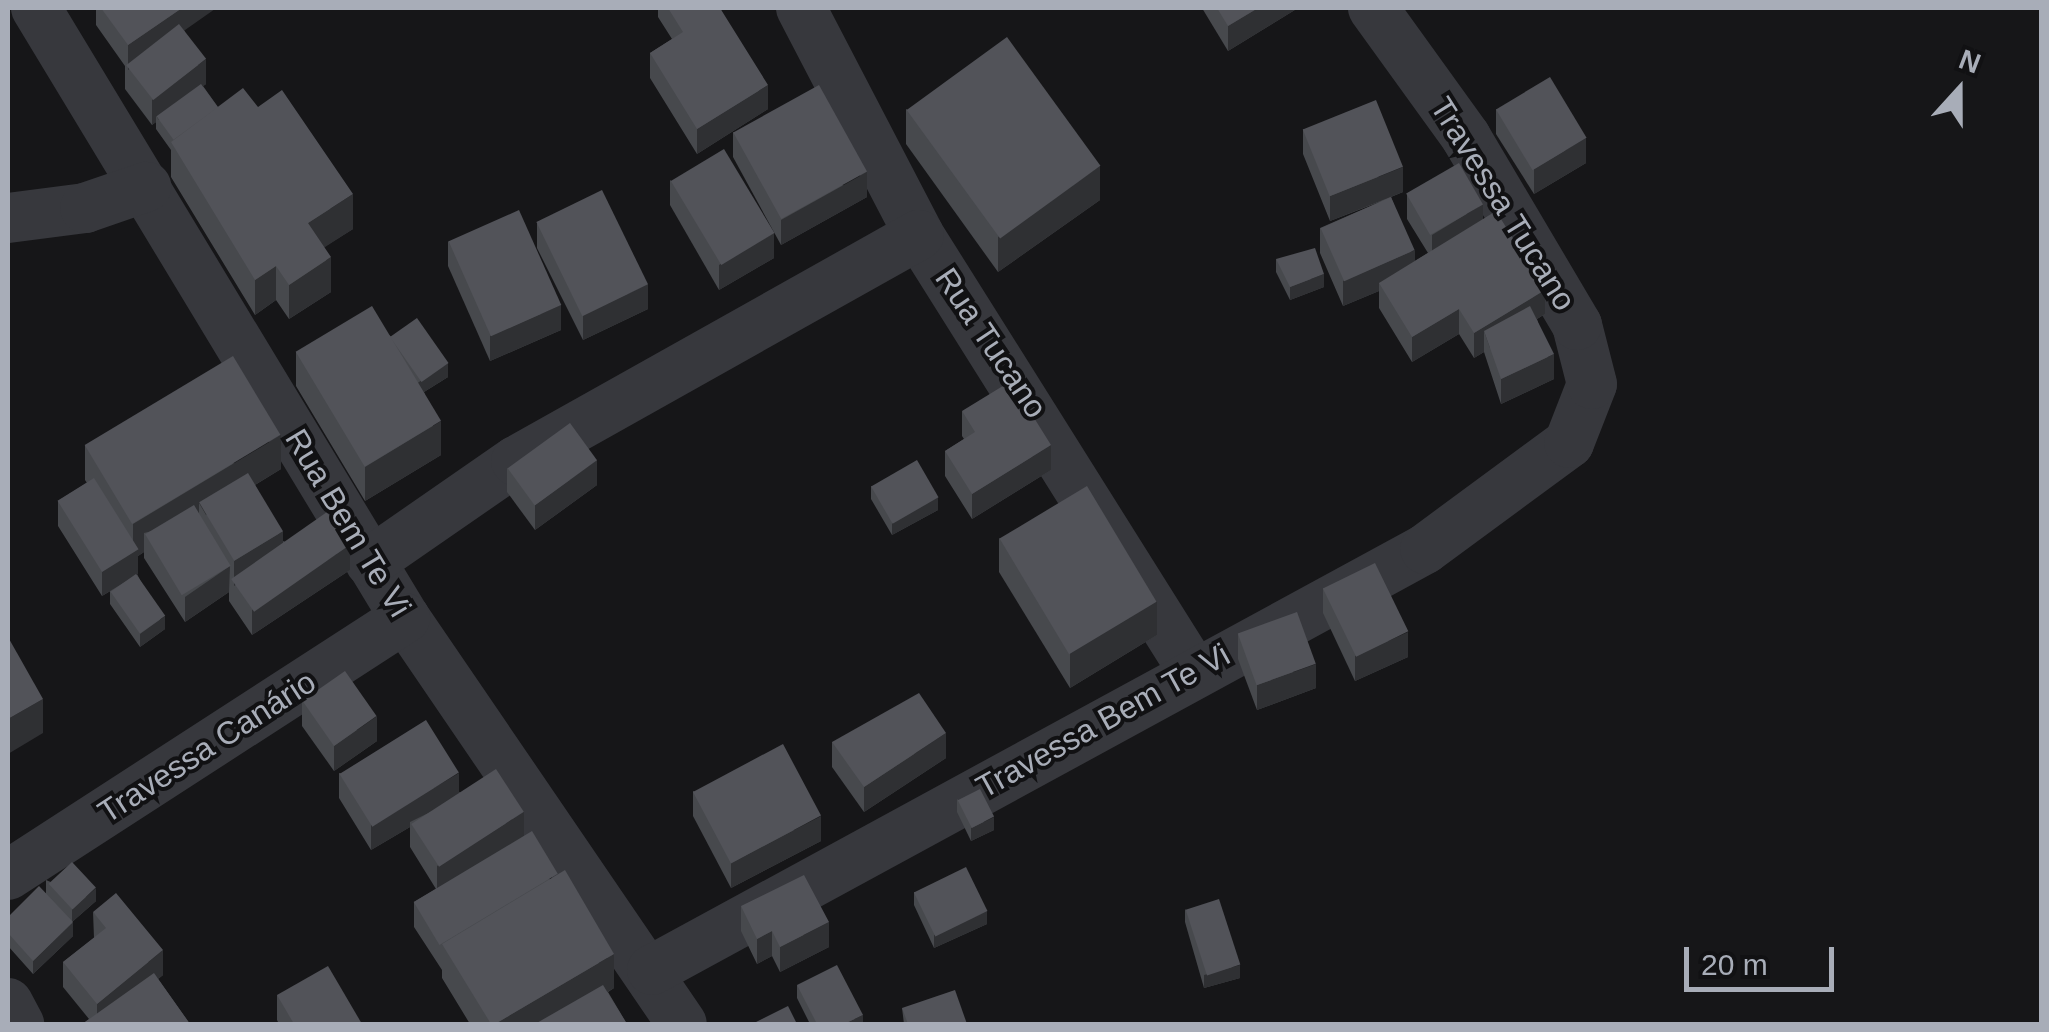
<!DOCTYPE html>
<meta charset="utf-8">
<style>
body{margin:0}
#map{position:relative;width:2049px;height:1032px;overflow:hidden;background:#161618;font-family:Helvetica,sans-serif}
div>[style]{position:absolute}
.minor>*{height:50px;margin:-25px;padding:0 25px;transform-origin:25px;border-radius:25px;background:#37383d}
.wall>*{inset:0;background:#47494d}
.shaded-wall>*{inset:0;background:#2f3033}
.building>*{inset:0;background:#525359;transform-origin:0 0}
span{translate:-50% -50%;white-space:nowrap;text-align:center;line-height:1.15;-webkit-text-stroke:8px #111113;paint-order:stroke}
.street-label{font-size:32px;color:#a8adb8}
.frame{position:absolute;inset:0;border:10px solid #a8adb8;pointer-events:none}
.north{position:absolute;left:1909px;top:40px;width:100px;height:100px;-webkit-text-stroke:8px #111113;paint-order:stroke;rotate:21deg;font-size:28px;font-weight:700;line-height:40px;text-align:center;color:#a8adb8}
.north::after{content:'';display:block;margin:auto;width:35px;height:45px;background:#a8adb8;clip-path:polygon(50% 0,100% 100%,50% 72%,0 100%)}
.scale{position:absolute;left:1684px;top:947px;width:150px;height:45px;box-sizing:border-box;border:5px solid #a8adb8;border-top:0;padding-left:12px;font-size:30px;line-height:35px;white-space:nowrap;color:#a8adb8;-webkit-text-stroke:8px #111113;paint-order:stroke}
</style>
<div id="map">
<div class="minor">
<div style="left:36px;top:8px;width:713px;rotate:58.83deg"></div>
<div style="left:405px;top:618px;width:491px;rotate:55.7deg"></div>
<div style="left:801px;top:8px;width:256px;rotate:62.5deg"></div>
<div style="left:919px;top:235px;width:515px;rotate:57.85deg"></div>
<div style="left:8px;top:218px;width:78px;rotate:-7.4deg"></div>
<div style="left:85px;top:208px;width:65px;rotate:-19deg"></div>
<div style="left:370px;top:562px;width:178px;rotate:-34.7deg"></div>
<div style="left:516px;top:461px;width:462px;rotate:-29.3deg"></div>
<div style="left:8px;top:875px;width:473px;rotate:-32.9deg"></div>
<div style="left:652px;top:970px;width:880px;rotate:-28.57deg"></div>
<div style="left:1425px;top:549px;width:179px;rotate:-36.4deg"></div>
<div style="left:1569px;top:443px;width:63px;rotate:-68.7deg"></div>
<div style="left:1592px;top:384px;width:61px;rotate:-104.3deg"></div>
<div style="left:1577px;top:325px;width:218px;rotate:-120.6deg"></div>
<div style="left:1466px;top:137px;width:159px;rotate:-125.8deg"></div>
<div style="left:8px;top:1003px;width:24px;rotate:62deg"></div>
</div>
<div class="wall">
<div style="clip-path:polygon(96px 8px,215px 8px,184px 30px,206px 84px,203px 86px,218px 107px,353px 229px,324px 247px,331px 292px,289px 319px,276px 300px,255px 315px,171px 177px,171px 150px,156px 129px,156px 122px,152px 125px,125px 89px,125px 66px,96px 25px)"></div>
<div style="clip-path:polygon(658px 8px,720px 8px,768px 109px,697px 154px,650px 78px,650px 53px,672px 39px,658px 17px)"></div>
<div style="clip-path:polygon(1202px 8px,1298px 8px,1228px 51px)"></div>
<div style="clip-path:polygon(906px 109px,1100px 200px,998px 272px,906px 144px)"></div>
<div style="clip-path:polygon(1496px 109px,1586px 163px,1534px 194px,1496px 134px)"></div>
<div style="clip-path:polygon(1303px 129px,1403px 192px,1391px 197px,1415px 261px,1428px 253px,1407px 219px,1407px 194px,1483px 219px,1545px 314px,1537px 319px,1554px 379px,1501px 404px,1484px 352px,1474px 358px,1459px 334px,1412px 362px,1379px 308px,1379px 291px,1343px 306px,1320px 253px,1320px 228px,1382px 201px,1330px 221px,1303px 154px)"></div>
<div style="clip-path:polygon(733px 132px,867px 197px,781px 245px,733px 157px)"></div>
<div style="clip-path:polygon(670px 180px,774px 258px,719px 290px,670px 205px)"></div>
<div style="clip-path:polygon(537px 223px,648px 309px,583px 340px,537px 248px)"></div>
<div style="clip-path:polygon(448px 241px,561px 330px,490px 361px,448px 266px)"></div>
<div style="clip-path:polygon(1276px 259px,1324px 287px,1290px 300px,1276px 272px)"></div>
<div style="clip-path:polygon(389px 335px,448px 377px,424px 392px,441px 455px,365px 501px,296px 386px,296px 352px)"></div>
<div style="clip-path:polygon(962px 411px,1051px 470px,972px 519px,945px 476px,945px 451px,964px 439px,962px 436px)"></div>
<div style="clip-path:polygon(85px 445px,281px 469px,255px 485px,283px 541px,350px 570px,252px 635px,229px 601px,229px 592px,185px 622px,144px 558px,144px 552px,138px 556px,137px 574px,165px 629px,140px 647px,110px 604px,110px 591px,117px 587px,102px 596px,58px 526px,58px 501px,87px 483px,85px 480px)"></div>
<div style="clip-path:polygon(507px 468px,597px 485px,535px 530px,507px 492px)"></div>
<div style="clip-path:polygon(871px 486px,938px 510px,892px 535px,871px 499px)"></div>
<div style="clip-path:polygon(999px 538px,1157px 635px,1070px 688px,999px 572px)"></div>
<div style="clip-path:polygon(1323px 588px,1408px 657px,1355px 681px,1323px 613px)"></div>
<div style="clip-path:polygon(1238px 634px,1316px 688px,1257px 710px,1238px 659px)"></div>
<div style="clip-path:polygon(302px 701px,377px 741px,334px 771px,302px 726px)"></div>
<div style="clip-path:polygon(832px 742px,946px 758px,864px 812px,832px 767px)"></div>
<div style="clip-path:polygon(339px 773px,459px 792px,524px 836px,614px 988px,608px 992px,627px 1024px,470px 1024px,442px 978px,442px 970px,414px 927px,414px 902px,436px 889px,410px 847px,410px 827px,371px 850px,339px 798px)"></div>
<div style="clip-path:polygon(693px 791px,821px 841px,731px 888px,693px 816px)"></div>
<div style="clip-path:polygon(957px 799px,994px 830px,971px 841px,957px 812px)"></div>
<div style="clip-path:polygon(46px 880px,96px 901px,72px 922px,73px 936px,33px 974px,8px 946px,8px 917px,46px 893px)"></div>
<div style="clip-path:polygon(914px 892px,987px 924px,934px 948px,914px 905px)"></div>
<div style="clip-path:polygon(741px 906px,829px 947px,780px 972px,772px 956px,757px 964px,741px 931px)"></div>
<div style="clip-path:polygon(1185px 909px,1240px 978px,1204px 988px,1185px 922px)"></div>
<div style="clip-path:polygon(93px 912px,163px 975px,158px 979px,190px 1024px,85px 1024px,85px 1022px,89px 1019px,63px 987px,63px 962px,94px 938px)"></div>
<div style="clip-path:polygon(797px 985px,863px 1024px,810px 1024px,797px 998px)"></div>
<div style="clip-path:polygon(277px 995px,362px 1024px,279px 1024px,277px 1020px)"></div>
<div style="clip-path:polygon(902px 1008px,967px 1024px,904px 1024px)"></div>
</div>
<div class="shaded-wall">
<div style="clip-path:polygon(182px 8px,215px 8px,215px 9px,128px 70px,128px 45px)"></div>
<div style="clip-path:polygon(1258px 8px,1298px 8px,1228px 51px,1228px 26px)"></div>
<div style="clip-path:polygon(206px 59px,206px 84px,159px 120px,156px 116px,156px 122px,152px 125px,152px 100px)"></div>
<div style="clip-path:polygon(768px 85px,768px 109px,697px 154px,697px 129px)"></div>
<div style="clip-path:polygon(1586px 138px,1586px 163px,1534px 194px,1534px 169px)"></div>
<div style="clip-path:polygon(1100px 166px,1100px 200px,998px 272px,998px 237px)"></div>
<div style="clip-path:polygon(1403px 167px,1403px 192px,1330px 221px,1330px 196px)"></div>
<div style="clip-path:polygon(867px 172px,867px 197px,781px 245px,781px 220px)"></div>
<div style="clip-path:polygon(353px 194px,353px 229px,308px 258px,308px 223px)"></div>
<div style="clip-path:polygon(1483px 204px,1483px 229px,1432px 260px,1432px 235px)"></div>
<div style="clip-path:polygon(774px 233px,774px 258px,719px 290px,719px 265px)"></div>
<div style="clip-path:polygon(1415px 250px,1415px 275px,1379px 283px,1379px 291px,1343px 306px,1343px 281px)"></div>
<div style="clip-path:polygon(331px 257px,331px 292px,289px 319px,289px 285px)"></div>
<div style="clip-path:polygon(276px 266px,276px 300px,255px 315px,255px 280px)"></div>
<div style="clip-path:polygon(1324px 274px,1324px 287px,1290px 300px,1290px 287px)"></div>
<div style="clip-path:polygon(648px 284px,648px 309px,583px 340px,583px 315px)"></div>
<div style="clip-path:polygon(1545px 290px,1545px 314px,1490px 348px,1484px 331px,1484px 352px,1474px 358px,1474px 333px)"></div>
<div style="clip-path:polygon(561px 305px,561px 330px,490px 361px,490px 336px)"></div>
<div style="clip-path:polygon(1459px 309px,1459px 334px,1412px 362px,1412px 337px)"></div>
<div style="clip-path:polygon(1554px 354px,1554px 379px,1501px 404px,1501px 379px)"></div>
<div style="clip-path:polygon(448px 363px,448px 377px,416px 397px,416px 384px)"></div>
<div style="clip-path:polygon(441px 421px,441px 455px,365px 501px,365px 467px)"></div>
<div style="clip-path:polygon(281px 435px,281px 469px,206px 515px,199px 503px,199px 519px,144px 533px,144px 552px,138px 556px,138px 574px,102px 596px,102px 571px,133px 552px,133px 524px)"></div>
<div style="clip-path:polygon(1051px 445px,1051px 470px,972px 519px,972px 494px)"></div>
<div style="clip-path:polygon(597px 460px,597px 485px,535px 530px,535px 505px)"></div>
<div style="clip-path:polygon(938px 497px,938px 510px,892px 535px,892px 522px)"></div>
<div style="clip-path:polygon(283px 531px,283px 556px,234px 586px,234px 561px)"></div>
<div style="clip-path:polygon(350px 545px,350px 570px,252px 635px,252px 610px)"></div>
<div style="clip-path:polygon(230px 566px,229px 592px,185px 622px,185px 597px)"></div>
<div style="clip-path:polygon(1157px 601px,1157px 635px,1070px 688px,1070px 653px)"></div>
<div style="clip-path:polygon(165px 616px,165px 629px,140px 647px,140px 634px)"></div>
<div style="clip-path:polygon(1408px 632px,1408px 657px,1355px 681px,1355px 656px)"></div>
<div style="clip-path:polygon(1316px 664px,1316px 688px,1257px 710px,1257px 685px)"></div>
<div style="clip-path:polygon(43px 699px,43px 733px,8px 754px,8px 719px)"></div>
<div style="clip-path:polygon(377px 716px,377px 741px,334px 771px,334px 746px)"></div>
<div style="clip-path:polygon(946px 733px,946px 758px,864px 812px,864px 787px)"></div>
<div style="clip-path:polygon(459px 773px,459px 798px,410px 822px,410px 827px,371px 850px,371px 825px)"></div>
<div style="clip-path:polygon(524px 812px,524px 837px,437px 891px,437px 866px)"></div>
<div style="clip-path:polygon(821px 816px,821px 841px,731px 888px,731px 863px)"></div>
<div style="clip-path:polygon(994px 817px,994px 830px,971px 841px,971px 828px)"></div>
<div style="clip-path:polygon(96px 888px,96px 901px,72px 922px,72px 909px)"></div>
<div style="clip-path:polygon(987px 911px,987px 924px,934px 948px,934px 935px)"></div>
<div style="clip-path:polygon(73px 922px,73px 936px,33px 974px,33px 961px)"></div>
<div style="clip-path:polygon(829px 922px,829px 947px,780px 972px,780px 947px)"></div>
<div style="clip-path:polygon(772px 931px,772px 956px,757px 964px,757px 939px)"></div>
<div style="clip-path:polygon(163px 950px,163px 975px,103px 1024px,97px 1024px,97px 1004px)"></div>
<div style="clip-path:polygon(614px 954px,614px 988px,553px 1024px,495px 1024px)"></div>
<div style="clip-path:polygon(1240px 965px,1240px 978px,1204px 988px,1204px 975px)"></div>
<div style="clip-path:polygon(863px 1015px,863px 1024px,844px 1024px)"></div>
</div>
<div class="building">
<div style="clip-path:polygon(101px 8px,182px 8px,128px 45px)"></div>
<div style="clip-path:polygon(668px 8px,720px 8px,768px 85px,697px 129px,650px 53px,683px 32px)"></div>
<div style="clip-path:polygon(1217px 8px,1258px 8px,1228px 26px)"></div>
<div style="left:179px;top:24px;width:44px;height:67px;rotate:52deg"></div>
<div style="left:1007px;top:37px;width:159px;height:124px;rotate:54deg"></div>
<div style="left:1550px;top:77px;width:71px;height:63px;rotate:59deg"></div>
<div style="left:201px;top:84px;width:29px;height:55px;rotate:54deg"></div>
<div style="left:819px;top:85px;width:99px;height:98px;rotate:61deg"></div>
<div style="clip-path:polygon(243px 88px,258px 107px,282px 90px,353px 194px,308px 223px,331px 257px,289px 285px,276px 266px,255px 280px,171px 142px)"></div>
<div style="left:1376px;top:100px;width:72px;height:79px;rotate:68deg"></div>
<div style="left:724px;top:149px;width:98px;height:62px;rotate:59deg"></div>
<div style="left:1459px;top:163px;width:48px;height:61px;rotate:60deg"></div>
<div style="left:602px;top:190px;width:105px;height:73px;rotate:64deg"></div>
<div style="left:1391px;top:197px;width:58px;height:77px;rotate:66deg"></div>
<div style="left:519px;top:210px;width:104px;height:77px;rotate:66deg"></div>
<div style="clip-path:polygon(1496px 211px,1545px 290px,1474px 333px,1459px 309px,1412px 337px,1379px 283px)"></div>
<div style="clip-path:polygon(1315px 248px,1324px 274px,1290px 287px,1276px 259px)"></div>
<div style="left:372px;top:306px;width:134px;height:89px;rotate:59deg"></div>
<div style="clip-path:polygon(1530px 306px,1554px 354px,1501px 379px,1484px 331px)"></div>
<div style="left:417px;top:318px;width:55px;height:33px;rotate:55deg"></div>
<div style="left:233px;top:356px;width:92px;height:173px;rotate:59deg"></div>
<div style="clip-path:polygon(1011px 381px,1051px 445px,972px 494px,945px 451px,975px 432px,962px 411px)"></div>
<div style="left:570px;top:423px;width:46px;height:77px;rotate:54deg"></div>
<div style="left:917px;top:460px;width:43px;height:53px;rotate:60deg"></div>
<div style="left:248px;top:473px;width:68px;height:57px;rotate:59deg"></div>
<div style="left:94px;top:478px;width:84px;height:43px;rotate:58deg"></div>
<div style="left:1087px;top:486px;width:135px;height:102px;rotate:59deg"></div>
<div style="left:194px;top:505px;width:71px;height:57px;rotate:59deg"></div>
<div style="left:327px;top:512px;width:40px;height:117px;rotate:55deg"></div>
<div style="left:1375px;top:563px;width:76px;height:58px;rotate:64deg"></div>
<div style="left:136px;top:574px;width:51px;height:31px;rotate:55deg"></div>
<div style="left:1297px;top:612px;width:55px;height:63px;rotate:70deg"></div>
<div style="clip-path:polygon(8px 637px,43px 699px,8px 719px)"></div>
<div style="left:345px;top:671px;width:55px;height:52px;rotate:55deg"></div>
<div style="clip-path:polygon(919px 693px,946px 733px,864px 787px,832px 742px)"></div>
<div style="left:426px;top:720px;width:62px;height:102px;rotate:58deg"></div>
<div style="left:783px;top:744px;width:81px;height:102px;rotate:62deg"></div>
<div style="left:496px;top:769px;width:51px;height:101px;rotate:57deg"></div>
<div style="left:980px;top:789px;width:31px;height:25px;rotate:63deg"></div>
<div style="left:532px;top:831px;width:50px;height:138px;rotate:59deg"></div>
<div style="left:72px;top:862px;width:35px;height:32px;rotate:47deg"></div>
<div style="left:966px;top:867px;width:49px;height:58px;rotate:64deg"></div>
<div style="clip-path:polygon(565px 870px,614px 954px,495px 1024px,491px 1024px,442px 944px)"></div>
<div style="clip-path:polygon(804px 875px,829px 922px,780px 947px,772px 931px,757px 939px,741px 906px)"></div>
<div style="clip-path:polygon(39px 886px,73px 922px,33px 961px,8px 933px,8px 917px)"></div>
<div style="clip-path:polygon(116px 893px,163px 950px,97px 1004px,63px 962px,106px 928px,93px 912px)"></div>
<div style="left:1219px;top:899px;width:69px;height:35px;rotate:72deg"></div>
<div style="clip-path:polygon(837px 965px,863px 1015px,844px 1024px,817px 1024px,797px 985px)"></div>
<div style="clip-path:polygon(328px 966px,362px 1024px,294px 1024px,277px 995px)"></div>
<div style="clip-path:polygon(154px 973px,190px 1024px,87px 1024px,85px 1022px)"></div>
<div style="clip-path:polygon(603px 985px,627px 1024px,535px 1024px)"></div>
<div style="clip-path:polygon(955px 990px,967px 1024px,908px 1024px,902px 1008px)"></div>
<div style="clip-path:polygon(788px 1006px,797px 1024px,752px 1024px)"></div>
</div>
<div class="street-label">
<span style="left:1503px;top:204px;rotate:58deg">Travessa Tucano</span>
<span style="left:991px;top:343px;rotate:56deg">Rua Tucano</span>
<span style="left:348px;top:523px;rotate:59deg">Rua Bem Te Vi</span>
<span style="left:1103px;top:721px;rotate:-29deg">Travessa Bem Te Vi</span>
<span style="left:207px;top:747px;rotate:-33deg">Travessa Canário</span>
</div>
<div class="frame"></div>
<div class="north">N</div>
<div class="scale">20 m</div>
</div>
